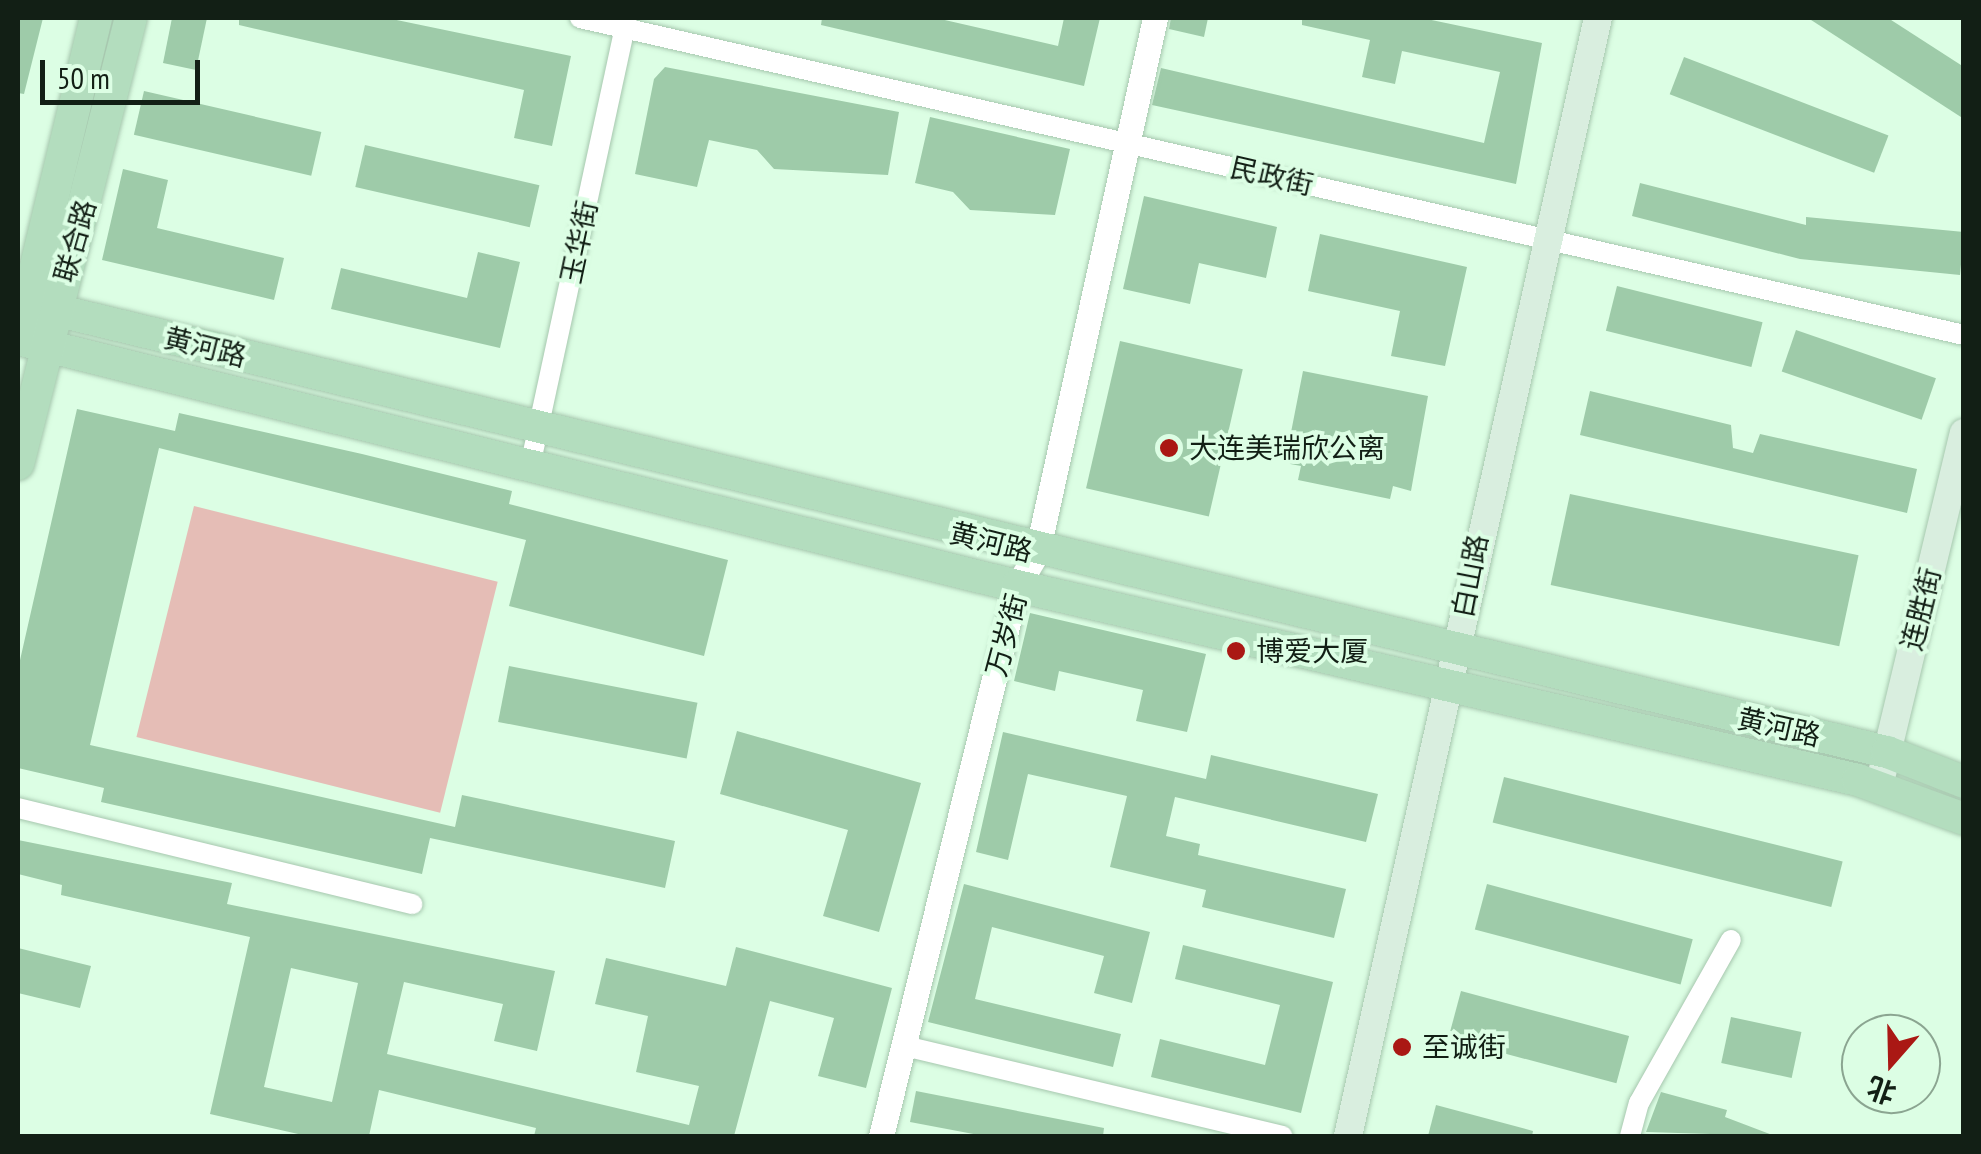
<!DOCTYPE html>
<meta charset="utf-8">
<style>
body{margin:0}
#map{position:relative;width:1981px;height:1154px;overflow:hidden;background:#dcfee4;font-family:"PT Sans Narrow","Noto Sans SC",sans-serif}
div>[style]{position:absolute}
.green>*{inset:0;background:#e5bdb6;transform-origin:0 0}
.building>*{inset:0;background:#9ecba9;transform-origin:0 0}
.roads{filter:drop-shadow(0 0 2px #a6c7ae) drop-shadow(0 0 2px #a6c7ae)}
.minor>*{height:20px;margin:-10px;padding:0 10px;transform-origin:10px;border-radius:10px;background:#fff}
.tertiary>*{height:25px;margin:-12.5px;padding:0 12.5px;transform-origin:12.5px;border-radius:12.5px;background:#fff}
.secondary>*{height:28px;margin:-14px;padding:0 14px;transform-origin:14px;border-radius:14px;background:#d9eedf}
.primary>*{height:32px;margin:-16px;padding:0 16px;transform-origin:16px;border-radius:16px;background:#b3ddbe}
.dots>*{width:28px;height:28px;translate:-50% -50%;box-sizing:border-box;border:5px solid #dcfee4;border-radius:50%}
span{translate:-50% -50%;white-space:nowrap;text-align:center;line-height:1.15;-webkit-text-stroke:8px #dcfee4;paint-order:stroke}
.street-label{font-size:28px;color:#121f15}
.poi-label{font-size:28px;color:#121f15}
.left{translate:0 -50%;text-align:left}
.frame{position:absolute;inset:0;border:20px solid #121f15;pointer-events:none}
.north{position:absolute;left:1841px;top:1014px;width:100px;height:100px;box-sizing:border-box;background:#dcfee4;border:2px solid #8ba591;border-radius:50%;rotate:200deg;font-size:28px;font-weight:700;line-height:40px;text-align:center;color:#121f15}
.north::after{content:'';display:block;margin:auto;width:35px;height:45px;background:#aa1814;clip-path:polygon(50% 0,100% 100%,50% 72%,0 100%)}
.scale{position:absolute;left:40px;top:60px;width:160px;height:45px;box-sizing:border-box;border:5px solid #121f15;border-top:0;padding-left:12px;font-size:30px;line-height:35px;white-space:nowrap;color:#121f15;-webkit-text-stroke:8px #dcfee4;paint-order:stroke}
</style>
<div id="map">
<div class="green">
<div style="left:194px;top:506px;width:313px;height:238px;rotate:14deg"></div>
</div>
<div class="building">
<div style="clip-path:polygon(18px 18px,43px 18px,24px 94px,18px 93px)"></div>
<div style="clip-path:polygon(172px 18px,207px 18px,196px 70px,163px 63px)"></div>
<div style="clip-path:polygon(239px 18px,387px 18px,571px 56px,552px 146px,514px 138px,524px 90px,239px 25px)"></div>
<div style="clip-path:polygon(822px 18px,936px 18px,1058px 46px,1064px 18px,1100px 18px,1084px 86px,821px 25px)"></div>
<div style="clip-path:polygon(1171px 18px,1208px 18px,1204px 37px,1169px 29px)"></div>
<div style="clip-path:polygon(1302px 18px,1422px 18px,1542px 43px,1516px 184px,1152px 105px,1161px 68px,1484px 143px,1500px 72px,1402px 51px,1395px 84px,1362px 77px,1370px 40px,1302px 25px)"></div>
<div style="clip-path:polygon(1808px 18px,1888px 18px,1964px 67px,1964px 119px)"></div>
<div style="left:1684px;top:57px;width:219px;height:40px;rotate:21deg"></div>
<div style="clip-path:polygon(665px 67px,899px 112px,888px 175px,774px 169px,757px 150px,709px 140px,697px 187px,635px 174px,654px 79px)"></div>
<div style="left:144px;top:91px;width:182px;height:45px;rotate:13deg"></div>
<div style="clip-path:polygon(930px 117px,1070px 149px,1055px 215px,970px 210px,953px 192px,915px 183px)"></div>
<div style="left:365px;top:145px;width:179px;height:43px;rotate:13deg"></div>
<div style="clip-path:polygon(123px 169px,168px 180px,157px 228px,284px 258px,274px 300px,102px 260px)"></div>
<div style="clip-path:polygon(1640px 183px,1806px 225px,1806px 217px,1964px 232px,1960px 275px,1800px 259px,1632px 216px)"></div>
<div style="clip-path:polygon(1144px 196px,1277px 227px,1266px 278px,1199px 263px,1190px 304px,1123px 289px)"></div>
<div style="clip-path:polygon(1320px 234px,1467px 267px,1445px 366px,1391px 356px,1400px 311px,1308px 291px)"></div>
<div style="clip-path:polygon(478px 252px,520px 262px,500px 348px,331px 309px,341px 268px,467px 298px)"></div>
<div style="left:1617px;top:286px;width:150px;height:46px;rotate:14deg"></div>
<div style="left:1796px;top:330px;width:148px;height:44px;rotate:19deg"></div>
<div style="left:1120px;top:341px;width:126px;height:151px;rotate:13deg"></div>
<div style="clip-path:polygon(1303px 371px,1428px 396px,1411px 491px,1393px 486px,1390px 499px,1298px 480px,1301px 466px,1285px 463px)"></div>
<div style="clip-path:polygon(1590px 391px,1731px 425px,1733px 448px,1753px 453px,1760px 434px,1917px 469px,1907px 513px,1580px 435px)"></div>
<div style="clip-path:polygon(77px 409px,175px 431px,179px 413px,362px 454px,512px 491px,509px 504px,728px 560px,704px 656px,509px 606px,526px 540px,159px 448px,90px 745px,455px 827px,462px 795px,675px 841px,665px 888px,430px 838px,422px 874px,101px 802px,104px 788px,18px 768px,18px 669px)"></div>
<div style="left:1570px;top:494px;width:295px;height:93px;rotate:12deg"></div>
<div style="clip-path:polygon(1030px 613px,1206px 654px,1187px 732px,1136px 721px,1143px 690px,1059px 671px,1055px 691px,1014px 681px)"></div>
<div style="left:509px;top:666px;width:192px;height:57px;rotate:11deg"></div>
<div style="clip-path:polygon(737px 731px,921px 783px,879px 932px,823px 916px,848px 830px,720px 794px)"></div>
<div style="clip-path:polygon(1003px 732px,1206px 779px,1211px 755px,1378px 794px,1366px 842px,1175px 797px,1166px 836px,1200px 844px,1198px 855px,1346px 889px,1334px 938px,1202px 907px,1206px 890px,1110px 867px,1127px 796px,1028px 774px,1008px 860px,976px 852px)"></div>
<div style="left:1504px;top:777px;width:349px;height:47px;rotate:14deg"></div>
<div style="clip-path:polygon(evenodd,18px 840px,232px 883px,227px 904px,555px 971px,537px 1051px,494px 1041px,503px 1004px,404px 982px,387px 1054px,689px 1125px,699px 1086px,636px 1072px,648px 1016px,595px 1004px,606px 958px,726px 986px,736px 947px,892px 988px,866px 1088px,818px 1076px,834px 1018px,770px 1001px,734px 1136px,534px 1136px,536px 1128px,379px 1090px,369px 1136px,307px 1136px,210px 1114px,250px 937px,61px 895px,62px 885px,18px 874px,18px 840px,291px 968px,358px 983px,332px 1102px,264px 1087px,291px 968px)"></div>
<div style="clip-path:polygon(964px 884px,1150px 932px,1132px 1003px,1094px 993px,1104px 956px,992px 927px,975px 999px,1121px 1034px,1113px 1067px,928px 1022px)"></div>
<div style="left:1487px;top:884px;width:213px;height:47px;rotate:15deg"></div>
<div style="clip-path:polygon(1183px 945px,1333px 982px,1301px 1113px,1151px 1077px,1160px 1039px,1265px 1065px,1280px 1005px,1175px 979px)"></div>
<div style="clip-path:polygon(18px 948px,91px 966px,80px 1008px,18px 993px)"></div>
<div style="left:1461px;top:991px;width:174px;height:49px;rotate:15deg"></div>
<div style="left:1731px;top:1017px;width:72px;height:47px;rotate:12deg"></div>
<div style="clip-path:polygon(916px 1091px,1104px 1128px,1103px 1136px,984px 1136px,910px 1122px)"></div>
<div style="clip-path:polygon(1661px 1092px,1727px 1110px,1725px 1117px,1775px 1136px,1646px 1132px)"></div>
<div style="clip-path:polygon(1436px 1105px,1533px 1131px,1532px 1136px,1428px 1136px)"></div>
</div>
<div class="roads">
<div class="minor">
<div style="left:580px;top:18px;width:1420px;rotate:12.9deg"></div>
<div style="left:530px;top:466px;width:458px;rotate:-77.8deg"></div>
<div style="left:18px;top:808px;width:406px;rotate:13.7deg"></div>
<div style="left:905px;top:1046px;width:388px;rotate:13.4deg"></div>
<div style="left:1630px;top:1136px;width:34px;rotate:-75deg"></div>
<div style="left:1639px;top:1103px;width:187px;rotate:-60.6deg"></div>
</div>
<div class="tertiary">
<div style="left:881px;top:1136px;width:567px;rotate:-76.11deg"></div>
<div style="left:1017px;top:586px;width:39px;rotate:-59deg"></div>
<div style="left:1037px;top:553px;width:548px;rotate:-77.56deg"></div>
</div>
<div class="secondary">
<div style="left:1879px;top:786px;width:363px;rotate:-76.5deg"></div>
<div style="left:1348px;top:1136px;width:1146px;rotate:-77.4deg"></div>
</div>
<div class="primary">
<div style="left:18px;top:301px;width:1923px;rotate:13.57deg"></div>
<div style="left:1887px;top:752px;width:83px;rotate:21.3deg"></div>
<div style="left:22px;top:324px;width:315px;rotate:-76.4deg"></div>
<div style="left:18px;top:339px;width:1029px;rotate:13.89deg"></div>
<div style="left:1017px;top:586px;width:863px;rotate:12.99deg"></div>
<div style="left:1858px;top:780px;width:113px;rotate:20.2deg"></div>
<div style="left:18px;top:464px;width:460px;rotate:-75.8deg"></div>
</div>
</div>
<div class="dots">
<div style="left:1169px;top:448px;background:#aa1814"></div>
<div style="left:1236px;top:651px;background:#aa1814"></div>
<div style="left:1402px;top:1047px;background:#aa1814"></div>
</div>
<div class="street-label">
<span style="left:1272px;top:176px;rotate:13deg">民政街</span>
<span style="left:75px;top:241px;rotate:-74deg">联合路</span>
<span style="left:579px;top:242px;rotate:-78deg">玉华街</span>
<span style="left:205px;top:347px;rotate:14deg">黄河路</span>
<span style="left:991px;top:542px;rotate:14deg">黄河路</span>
<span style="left:1470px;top:576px;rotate:-79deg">白山路</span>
<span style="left:1921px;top:609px;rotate:-76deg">连胜街</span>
<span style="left:1006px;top:635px;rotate:-75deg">万岁街</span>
<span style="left:1779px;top:727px;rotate:13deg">黄河路</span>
</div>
<div class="poi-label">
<span class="left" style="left:1189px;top:448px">大连美瑞欣公离</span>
<span class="left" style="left:1256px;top:651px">博爱大厦</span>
<span class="left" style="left:1422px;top:1047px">至诚街</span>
</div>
<div class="frame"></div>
<div class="north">北</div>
<div class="scale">50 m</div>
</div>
